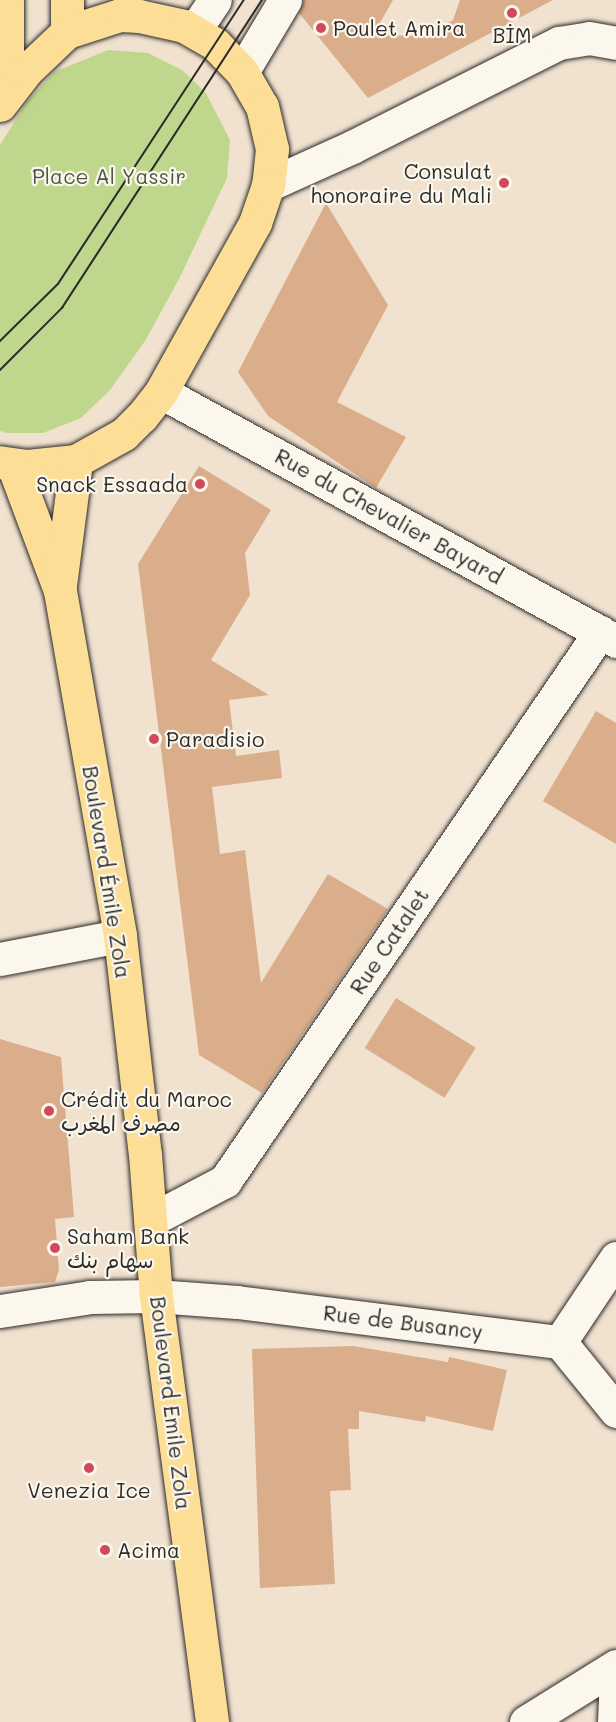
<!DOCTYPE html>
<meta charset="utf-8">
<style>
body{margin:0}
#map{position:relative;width:616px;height:1722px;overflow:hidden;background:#f1e1cf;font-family:Mali,"Playpen Sans Arabic",sans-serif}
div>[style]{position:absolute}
.green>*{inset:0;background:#bfd78d}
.building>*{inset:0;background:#daae8b;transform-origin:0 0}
.roads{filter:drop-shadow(0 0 2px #2b2b2b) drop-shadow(0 0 2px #2b2b2b)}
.minor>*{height:33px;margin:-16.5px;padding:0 16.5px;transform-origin:16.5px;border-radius:16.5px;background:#fbf7ec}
.major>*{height:33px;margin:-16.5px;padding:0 16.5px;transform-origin:16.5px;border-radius:16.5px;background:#fcde96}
.tram>*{height:1.5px;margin:-0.75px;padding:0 0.75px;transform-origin:0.75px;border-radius:0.75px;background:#2b2b2b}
.dots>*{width:16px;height:16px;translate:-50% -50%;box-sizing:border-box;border:3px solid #fbf7ec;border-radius:50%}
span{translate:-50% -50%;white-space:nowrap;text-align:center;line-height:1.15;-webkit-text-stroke:4.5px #fbf7ec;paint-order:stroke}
.poi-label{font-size:21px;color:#2b2b2b}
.left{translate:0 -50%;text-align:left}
.right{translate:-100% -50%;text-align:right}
.park-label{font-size:21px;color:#505644}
.street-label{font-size:21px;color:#2b2b2b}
</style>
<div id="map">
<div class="green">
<div style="clip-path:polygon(108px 50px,148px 53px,182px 70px,206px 93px,230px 140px,227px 178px,180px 277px,145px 341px,110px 390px,81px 418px,43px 433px,7px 433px,0 431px,0 145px,27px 102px,54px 72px)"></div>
</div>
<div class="building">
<div style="clip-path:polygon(304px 0,393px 0,373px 35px,424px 36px,453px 20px,460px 0,553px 0,368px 98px,299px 13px)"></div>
<div style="clip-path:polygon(326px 203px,388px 305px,337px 402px,406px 437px,376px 488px,268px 416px,238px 372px)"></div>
<div style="clip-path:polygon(199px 466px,271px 510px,245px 553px,250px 595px,211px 660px,269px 695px,229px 700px,236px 756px,279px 750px,282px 778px,212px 787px,220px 854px,245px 850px,261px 983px,328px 874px,388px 909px,262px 1093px,199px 1055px,138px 564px)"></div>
<div style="clip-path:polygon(596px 711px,616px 723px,616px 844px,543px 801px)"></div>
<div style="left:396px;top:998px;width:94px;height:59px;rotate:32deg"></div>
<div style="clip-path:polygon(0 1039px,61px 1057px,74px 1217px,55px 1219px,59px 1270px,55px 1282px,0 1287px)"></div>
<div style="clip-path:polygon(353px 1346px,448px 1362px,449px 1357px,507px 1370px,493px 1431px,426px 1416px,425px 1422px,359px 1411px,359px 1429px,348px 1429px,351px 1490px,330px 1491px,335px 1584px,260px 1588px,252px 1349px)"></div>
</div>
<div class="roads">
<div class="minor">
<div style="left:194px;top:31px;width:37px;rotate:-56deg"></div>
<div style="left:242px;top:72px;width:84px;rotate:-59.2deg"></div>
<div style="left:268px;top:185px;width:92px;rotate:-24.3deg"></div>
<div style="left:352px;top:147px;width:232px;rotate:-26.7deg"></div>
<div style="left:559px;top:43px;width:30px;rotate:-9deg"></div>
<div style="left:589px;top:38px;width:27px;rotate:10deg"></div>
<div style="left:161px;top:392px;width:519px;rotate:28.69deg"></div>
<div style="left:0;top:959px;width:122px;rotate:-10.9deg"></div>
<div style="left:151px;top:1220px;width:84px;rotate:-27.8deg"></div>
<div style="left:225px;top:1181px;width:665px;rotate:-55.66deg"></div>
<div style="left:0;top:1311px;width:91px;rotate:-8.8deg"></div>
<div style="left:90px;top:1297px;width:66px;rotate:-0.9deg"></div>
<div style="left:156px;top:1296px;width:81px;rotate:4.2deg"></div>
<div style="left:237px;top:1302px;width:325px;rotate:7.1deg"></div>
<div style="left:560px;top:1342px;width:89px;rotate:50.9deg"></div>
<div style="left:560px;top:1342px;width:101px;rotate:-56.3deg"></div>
<div style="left:526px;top:1722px;width:106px;rotate:-31.9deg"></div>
<div style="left:614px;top:1722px;width:46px;rotate:-87.5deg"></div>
</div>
<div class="major">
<div style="left:67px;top:0;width:32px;rotate:90deg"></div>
<div style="left:7px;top:94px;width:94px;rotate:-90deg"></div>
<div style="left:0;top:105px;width:44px;rotate:-52.4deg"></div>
<div style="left:27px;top:70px;width:55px;rotate:-43.5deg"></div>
<div style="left:67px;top:32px;width:56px;rotate:-17.8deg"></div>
<div style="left:120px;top:15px;width:19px;rotate:3deg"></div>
<div style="left:139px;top:16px;width:46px;rotate:12.5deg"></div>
<div style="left:184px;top:26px;width:36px;rotate:30deg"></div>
<div style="left:215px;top:44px;width:39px;rotate:46deg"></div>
<div style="left:242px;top:72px;width:39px;rotate:60deg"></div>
<div style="left:262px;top:106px;width:44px;rotate:76.9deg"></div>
<div style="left:272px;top:149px;width:36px;rotate:96deg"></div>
<div style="left:268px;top:185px;width:40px;rotate:108.9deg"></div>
<div style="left:255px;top:223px;width:193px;rotate:119.1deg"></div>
<div style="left:161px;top:392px;width:31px;rotate:128deg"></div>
<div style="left:142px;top:416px;width:25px;rotate:135deg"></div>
<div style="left:124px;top:434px;width:55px;rotate:150.6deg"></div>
<div style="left:76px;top:461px;width:49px;rotate:174.2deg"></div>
<div style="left:27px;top:466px;width:27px;rotate:-172deg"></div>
<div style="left:13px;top:465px;width:134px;rotate:69.5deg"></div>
<div style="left:60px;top:591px;width:350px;rotate:80.1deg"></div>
<div style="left:120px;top:936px;width:219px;rotate:83.5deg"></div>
<div style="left:145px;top:1154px;width:142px;rotate:85.6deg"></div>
<div style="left:156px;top:1296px;width:430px;rotate:82.5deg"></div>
<div style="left:60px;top:585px;width:125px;rotate:-82.6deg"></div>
</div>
</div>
<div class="tram">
<div style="left:0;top:341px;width:81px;rotate:-44.5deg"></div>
<div style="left:58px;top:284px;width:339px;rotate:-56.8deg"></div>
<div style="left:0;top:370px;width:88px;rotate:-45deg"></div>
<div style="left:62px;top:308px;width:367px;rotate:-57deg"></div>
</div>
<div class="dots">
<div style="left:512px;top:13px;background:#d1495b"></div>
<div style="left:321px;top:28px;background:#d1495b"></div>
<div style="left:504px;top:183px;background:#d1495b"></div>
<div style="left:200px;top:484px;background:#d1495b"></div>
<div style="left:154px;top:739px;background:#d1495b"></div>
<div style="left:49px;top:1111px;background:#d1495b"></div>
<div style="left:55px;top:1248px;background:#d1495b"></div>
<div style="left:89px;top:1468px;background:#d1495b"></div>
<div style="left:105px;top:1550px;background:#d1495b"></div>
</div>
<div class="poi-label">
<span class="left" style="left:333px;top:28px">Poulet Amira</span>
<span style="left:512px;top:35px">BİM</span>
<span class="right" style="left:492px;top:183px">Consulat<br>honoraire du Mali</span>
<span class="right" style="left:188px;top:484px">Snack Essaada</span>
<span class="left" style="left:166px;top:739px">Paradisio</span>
<span class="left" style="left:61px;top:1111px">Crédit du Maroc<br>مصرف المغرب</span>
<span class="left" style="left:67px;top:1248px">Saham Bank<br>سهام بنك</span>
<span style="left:89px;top:1490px">Venezia Ice</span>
<span class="left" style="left:117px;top:1550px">Acima</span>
</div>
<div class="park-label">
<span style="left:109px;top:176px">Place Al Yassir</span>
</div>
<div class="street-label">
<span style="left:389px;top:516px;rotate:29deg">Rue du Chevalier Bayard</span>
<span style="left:107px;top:872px;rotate:81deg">Boulevard Émile Zola</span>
<span style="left:389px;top:941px;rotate:-56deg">Rue Catalet</span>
<span style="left:403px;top:1322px;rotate:7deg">Rue de Busancy</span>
<span style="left:171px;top:1403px;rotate:83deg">Boulevard Emile Zola</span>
</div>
</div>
